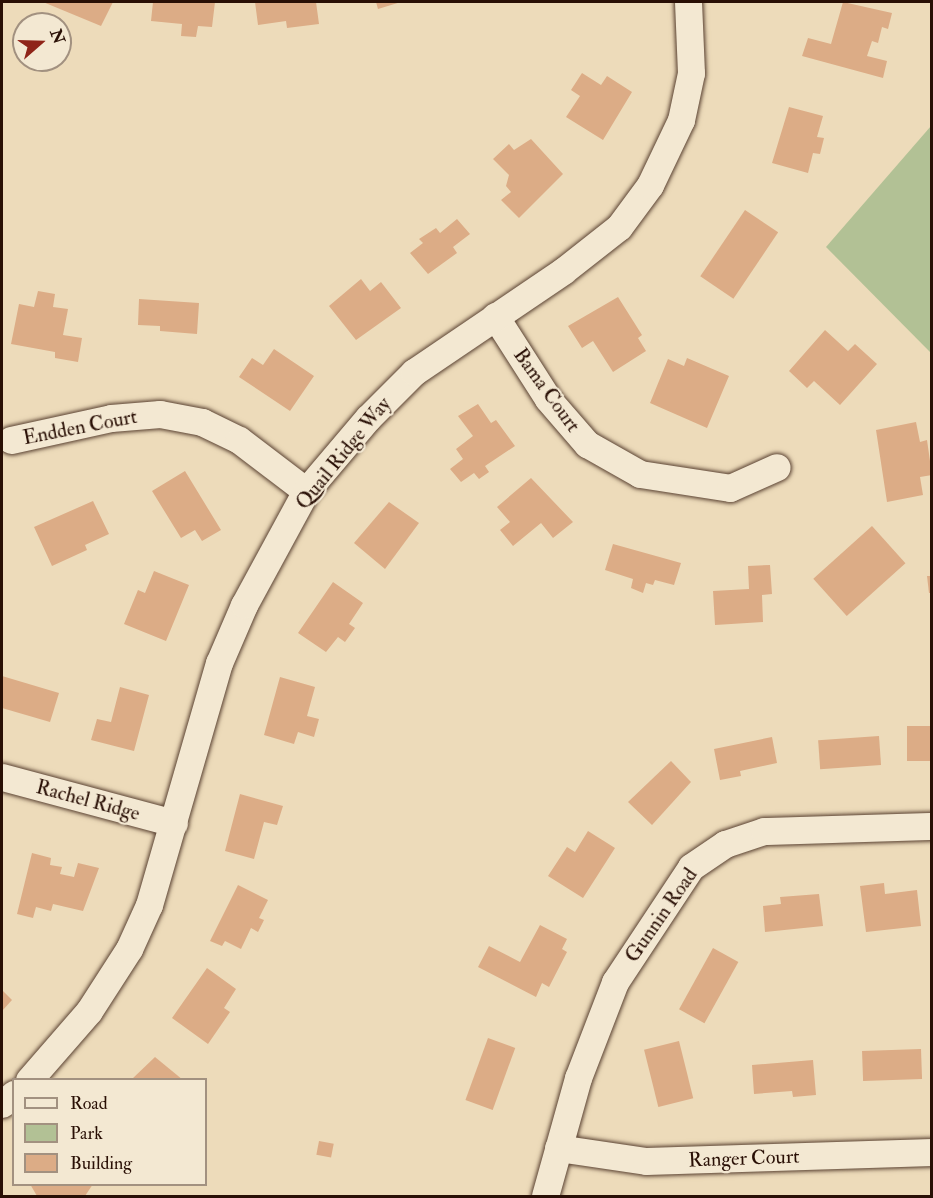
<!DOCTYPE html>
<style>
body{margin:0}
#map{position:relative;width:933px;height:1198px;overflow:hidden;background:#eddbba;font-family:"IM FELL Double Pica",serif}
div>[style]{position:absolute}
.green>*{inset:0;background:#b2c195}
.building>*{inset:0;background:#dcac86;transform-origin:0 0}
.roads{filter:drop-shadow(0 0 2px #5a4232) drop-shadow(0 0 2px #5a4232)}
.minor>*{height:27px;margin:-13.5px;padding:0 13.5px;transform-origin:13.5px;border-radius:13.5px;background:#f3e8d2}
span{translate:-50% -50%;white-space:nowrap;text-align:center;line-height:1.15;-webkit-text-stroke:4.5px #f3e8d2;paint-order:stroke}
.street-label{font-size:20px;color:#290f05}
.frame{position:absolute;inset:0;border:3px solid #290f05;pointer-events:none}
.legend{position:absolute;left:12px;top:1078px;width:195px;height:108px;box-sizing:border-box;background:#f3e8d2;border:2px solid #a29180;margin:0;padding:8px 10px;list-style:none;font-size:18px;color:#290f05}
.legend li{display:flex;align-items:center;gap:12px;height:30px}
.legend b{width:30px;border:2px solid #a29180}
.north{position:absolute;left:12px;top:12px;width:60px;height:60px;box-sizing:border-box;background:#f3e8d2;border:2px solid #a29180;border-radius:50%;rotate:70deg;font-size:16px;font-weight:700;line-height:24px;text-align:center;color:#290f05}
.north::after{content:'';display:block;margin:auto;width:21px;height:27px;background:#8f2418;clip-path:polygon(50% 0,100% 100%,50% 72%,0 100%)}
</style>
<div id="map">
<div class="green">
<div style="clip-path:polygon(931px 126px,931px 353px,826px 247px)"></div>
</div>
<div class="building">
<div style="clip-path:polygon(43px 2px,113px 2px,101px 26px)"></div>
<div style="clip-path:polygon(153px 2px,215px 2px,212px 27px,198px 26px,196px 37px,181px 36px,182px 24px,151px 21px)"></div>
<div style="clip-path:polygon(255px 2px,316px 2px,319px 24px,287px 28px,286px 21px,258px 25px)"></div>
<div style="clip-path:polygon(376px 2px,401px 2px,378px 9px)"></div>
<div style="clip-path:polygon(843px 2px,892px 13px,888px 29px,882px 27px,878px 43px,872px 41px,867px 56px,887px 61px,883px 78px,802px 56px,808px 38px,831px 44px)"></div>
<div style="clip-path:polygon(582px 73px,601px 85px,607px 76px,632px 92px,603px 140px,566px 117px,580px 96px,571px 90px)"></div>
<div style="clip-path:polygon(789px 107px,823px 116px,817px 137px,824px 138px,820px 154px,813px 153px,808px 173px,772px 163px)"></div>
<div style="clip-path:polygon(531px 139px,563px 174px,519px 218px,501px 200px,511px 192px,506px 186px,509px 175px,493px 159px,509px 144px,514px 150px)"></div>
<div style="left:745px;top:210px;width:40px;height:80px;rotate:34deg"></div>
<div style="clip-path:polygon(457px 219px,470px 234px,453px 247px,457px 253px,428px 274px,410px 253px,423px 243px,419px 239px,436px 228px,440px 233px)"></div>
<div style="clip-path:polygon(361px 279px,370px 291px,381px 282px,401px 308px,356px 340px,329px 306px)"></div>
<div style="clip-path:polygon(38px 291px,55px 294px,53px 307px,68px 309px,63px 335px,82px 338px,78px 362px,55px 358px,55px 352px,11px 344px,19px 304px,34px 307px)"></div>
<div style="clip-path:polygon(618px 297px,642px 335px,638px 338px,646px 351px,613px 372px,593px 341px,582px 348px,568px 326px)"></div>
<div style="clip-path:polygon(139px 299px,199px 303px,197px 334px,160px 331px,160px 326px,138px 325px)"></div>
<div style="clip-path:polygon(825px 330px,848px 351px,855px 344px,877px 364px,840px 405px,814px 381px,807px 388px,789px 371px)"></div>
<div style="clip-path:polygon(274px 349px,314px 376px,290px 411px,239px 377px,252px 358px,263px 365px)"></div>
<div style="clip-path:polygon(687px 358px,729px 376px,707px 428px,650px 403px,668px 359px,684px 366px)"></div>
<div style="clip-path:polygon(478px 404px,491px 423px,496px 420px,515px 446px,485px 466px,489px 472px,479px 479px,474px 473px,461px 482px,450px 469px,463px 459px,456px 449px,473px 436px,458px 416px)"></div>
<div style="clip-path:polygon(916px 422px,920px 442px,927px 440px,932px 475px,920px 477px,923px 495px,887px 502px,876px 430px)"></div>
<div style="clip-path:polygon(185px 471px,221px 530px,202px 541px,195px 530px,181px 538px,152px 491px)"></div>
<div style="clip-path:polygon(531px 478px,573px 522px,553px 538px,541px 523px,513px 546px,500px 530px,510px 522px,497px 507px)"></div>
<div style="clip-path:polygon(93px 501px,109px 534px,85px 545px,87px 550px,52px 566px,34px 527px)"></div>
<div style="clip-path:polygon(389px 502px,419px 523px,385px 569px,354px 543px)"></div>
<div style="left:872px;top:526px;width:50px;height:79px;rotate:48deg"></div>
<div style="clip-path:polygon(613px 544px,681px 563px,674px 585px,655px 580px,653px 585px,646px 583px,643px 593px,631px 588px,633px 579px,605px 570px)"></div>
<div style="clip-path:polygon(770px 565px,772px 594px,762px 595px,763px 622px,715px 625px,713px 591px,749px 589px,748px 566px)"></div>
<div style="clip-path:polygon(154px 571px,189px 585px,166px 641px,124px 624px,138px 590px,145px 593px)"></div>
<div style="clip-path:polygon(927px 576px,932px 576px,932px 593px,929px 593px)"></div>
<div style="clip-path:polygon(333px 582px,363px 603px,349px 624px,355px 628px,345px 642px,338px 637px,326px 652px,298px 633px)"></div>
<div style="clip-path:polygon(2px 676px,59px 693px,50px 722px,2px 708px)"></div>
<div style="clip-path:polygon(280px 677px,315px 687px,307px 716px,319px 719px,314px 737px,298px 732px,294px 744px,264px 735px)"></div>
<div style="clip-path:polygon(120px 687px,149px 695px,134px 751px,91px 740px,97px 719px,111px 722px)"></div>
<div style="left:932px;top:726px;width:35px;height:25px;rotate:90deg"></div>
<div style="left:879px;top:736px;width:29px;height:61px;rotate:86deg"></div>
<div style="clip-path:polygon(772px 737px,777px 763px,740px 771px,741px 776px,720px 780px,714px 749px)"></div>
<div style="clip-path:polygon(671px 761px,691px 782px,652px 825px,628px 802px)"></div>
<div style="clip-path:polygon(240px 794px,283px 806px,277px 825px,264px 822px,254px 859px,225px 851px)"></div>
<div style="clip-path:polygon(588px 831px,615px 848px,583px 898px,548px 876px,567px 847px,575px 852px)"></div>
<div style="clip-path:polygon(32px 853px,51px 858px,50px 865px,62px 867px,60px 874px,74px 877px,78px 863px,99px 868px,83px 911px,53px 904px,51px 911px,36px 907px,33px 918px,17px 914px)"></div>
<div style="clip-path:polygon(884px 883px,885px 894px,917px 890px,921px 926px,866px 932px,860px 886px)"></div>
<div style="clip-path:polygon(238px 885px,268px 900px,259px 918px,264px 920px,258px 932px,251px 928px,241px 949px,225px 941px,222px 946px,210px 941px)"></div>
<div style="clip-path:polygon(819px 894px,823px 926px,765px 932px,763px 906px,781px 904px,780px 897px)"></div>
<div style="clip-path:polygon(540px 925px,567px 939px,562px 949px,567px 952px,549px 987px,542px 983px,536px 997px,478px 967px,489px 946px,520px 962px)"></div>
<div style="left:713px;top:948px;width:29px;height:70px;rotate:29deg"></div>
<div style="clip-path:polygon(207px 968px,236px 989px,224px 1008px,230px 1012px,208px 1044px,172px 1018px)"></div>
<div style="clip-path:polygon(2px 990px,12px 1000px,2px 1011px)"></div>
<div style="left:488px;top:1038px;width:29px;height:66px;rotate:20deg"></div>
<div style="left:679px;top:1041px;width:59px;height:36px;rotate:76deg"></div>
<div style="left:921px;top:1049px;width:30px;height:59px;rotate:88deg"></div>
<div style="clip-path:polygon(155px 1057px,183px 1080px,131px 1080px)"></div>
<div style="clip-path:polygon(813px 1060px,816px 1095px,793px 1097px,792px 1091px,754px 1094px,752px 1065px)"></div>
<div style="left:319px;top:1141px;width:15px;height:14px;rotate:11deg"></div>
<div style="clip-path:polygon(30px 1184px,93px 1184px,85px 1196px,37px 1196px)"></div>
</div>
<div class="roads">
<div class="minor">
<div style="left:495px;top:316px;width:98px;rotate:57.4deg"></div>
<div style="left:548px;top:399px;width:60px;rotate:49.1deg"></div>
<div style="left:587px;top:444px;width:61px;rotate:29.5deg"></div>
<div style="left:640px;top:474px;width:91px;rotate:8.8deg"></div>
<div style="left:730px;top:488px;width:51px;rotate:-24.1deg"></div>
<div style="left:11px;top:440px;width:102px;rotate:-12.4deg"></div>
<div style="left:111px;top:418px;width:49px;rotate:-4.7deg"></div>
<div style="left:160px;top:414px;width:43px;rotate:10.8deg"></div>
<div style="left:202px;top:422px;width:41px;rotate:25.9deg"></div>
<div style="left:239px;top:440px;width:84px;rotate:37.3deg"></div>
<div style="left:2px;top:777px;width:178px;rotate:15deg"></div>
<div style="left:29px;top:1080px;width:91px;rotate:-49deg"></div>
<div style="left:89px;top:1011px;width:74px;rotate:-57.2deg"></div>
<div style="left:129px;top:949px;width:48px;rotate:-65.6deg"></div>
<div style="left:149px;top:905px;width:252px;rotate:-73.9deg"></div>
<div style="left:219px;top:663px;width:63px;rotate:-66.7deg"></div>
<div style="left:244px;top:605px;width:130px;rotate:-61.5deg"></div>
<div style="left:306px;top:491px;width:96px;rotate:-49.7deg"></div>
<div style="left:368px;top:418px;width:65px;rotate:-45deg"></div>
<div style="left:414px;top:372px;width:180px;rotate:-34.1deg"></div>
<div style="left:563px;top:271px;width:71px;rotate:-38.2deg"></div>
<div style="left:619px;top:227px;width:52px;rotate:-53.6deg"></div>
<div style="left:650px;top:185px;width:72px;rotate:-64.5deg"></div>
<div style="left:681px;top:120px;width:48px;rotate:-78deg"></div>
<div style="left:691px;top:73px;width:71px;rotate:-92.4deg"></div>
<div style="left:2px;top:1104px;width:16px;rotate:-40deg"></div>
<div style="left:558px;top:1148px;width:89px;rotate:8.4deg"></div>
<div style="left:646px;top:1161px;width:286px;rotate:-1.8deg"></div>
<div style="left:545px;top:1196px;width:123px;rotate:-74.4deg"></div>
<div style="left:578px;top:1078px;width:103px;rotate:-68.9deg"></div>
<div style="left:615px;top:982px;width:138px;rotate:-56.5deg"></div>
<div style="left:691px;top:867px;width:41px;rotate:-34.1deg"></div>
<div style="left:725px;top:844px;width:41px;rotate:-18.4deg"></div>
<div style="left:764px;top:831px;width:168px;rotate:-1.7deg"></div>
</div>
</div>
<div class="street-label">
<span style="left:547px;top:390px;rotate:54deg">Bama Court</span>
<span style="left:80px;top:427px;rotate:-11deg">Endden Court</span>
<span style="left:343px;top:453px;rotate:-51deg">Quail Ridge Way</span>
<span style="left:88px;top:800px;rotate:15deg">Rachel Ridge</span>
<span style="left:661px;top:915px;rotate:-55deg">Gunnin Road</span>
<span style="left:744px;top:1158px;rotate:-2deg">Ranger Court</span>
</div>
<div class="frame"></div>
<ul class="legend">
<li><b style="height:8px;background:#f3e8d2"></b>Road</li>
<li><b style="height:16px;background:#b2c195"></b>Park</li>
<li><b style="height:16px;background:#dcac86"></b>Building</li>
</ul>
<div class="north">N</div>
</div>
